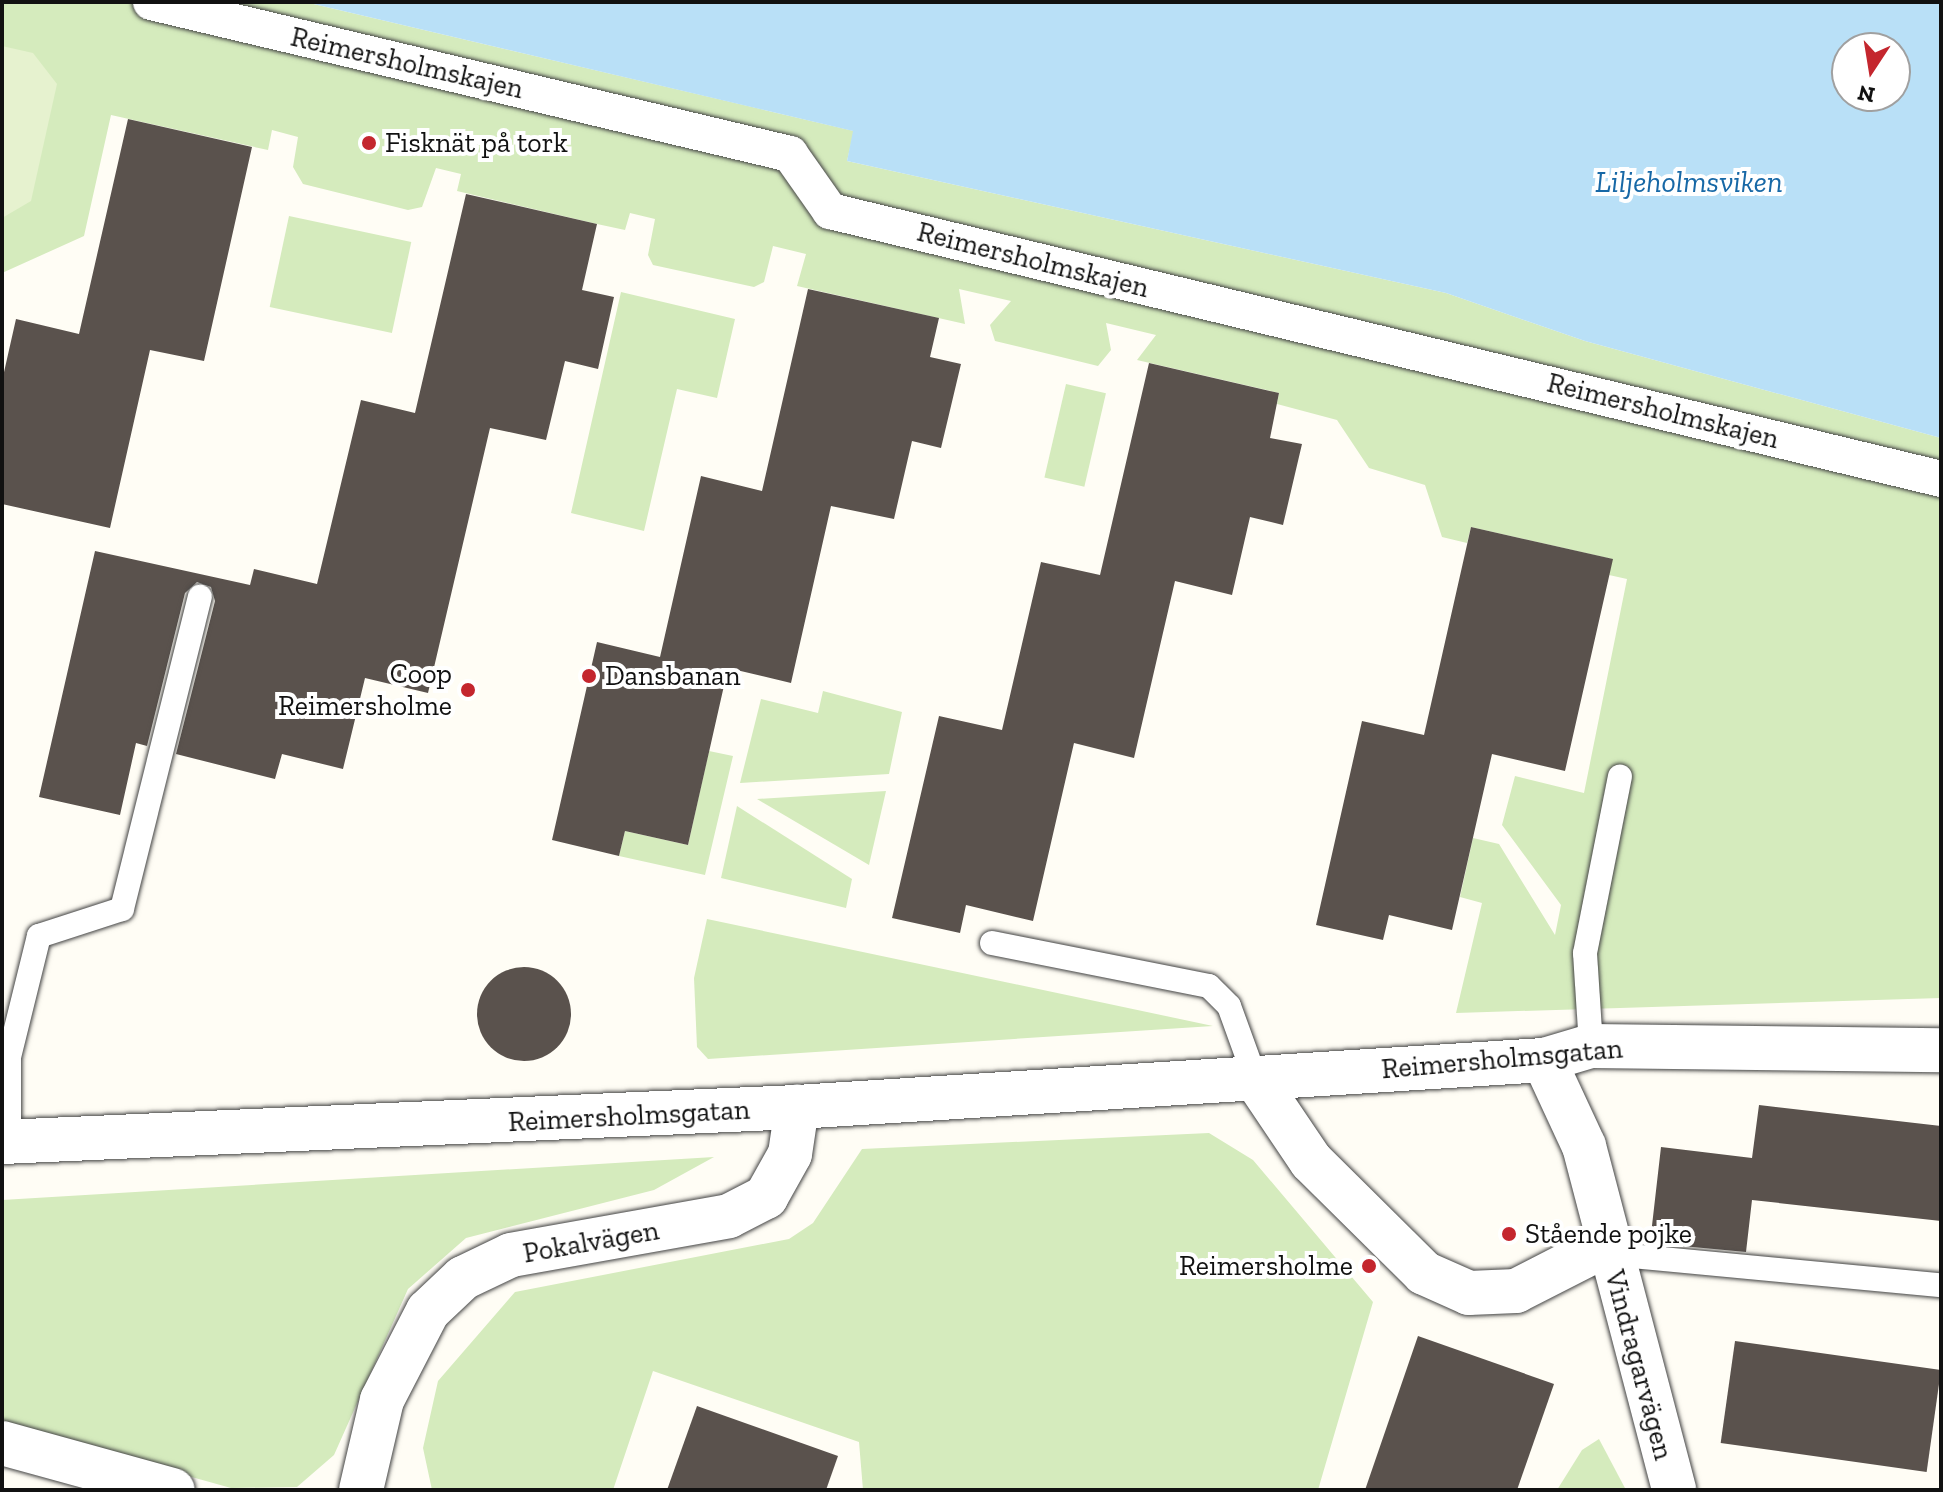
<!DOCTYPE html>
<meta charset="utf-8">
<style>
body{margin:0}
#map{position:relative;width:1943px;height:1492px;overflow:hidden;background:#fffdf5;font-family:"Zilla Slab",serif}
div>[style]{position:absolute}
.green>*{inset:0;background:#d5ebbd;transform-origin:0 0}
.pitch>*{inset:0;background:#e6f2cf}
.water>*{inset:0;background:#b9e0f7}
.building>*{inset:0;background:#5a524d;transform-origin:0 0}
.round{border-radius:50%}
.roads{filter:drop-shadow(0 0 2px #444) drop-shadow(0 0 2px #444)}
.service>*{height:24px;margin:-12px;padding:0 12px;transform-origin:12px;border-radius:12px;background:#fff}
.pedestrian>*{height:36px;margin:-18px;padding:0 18px;transform-origin:18px;border-radius:18px;background:#fff}
.minor>*{height:44px;margin:-22px;padding:0 22px;transform-origin:22px;border-radius:22px;background:#fff}
.dots>*{width:22px;height:22px;translate:-50% -50%;box-sizing:border-box;border:4px solid #fff;border-radius:50%}
span{translate:-50% -50%;white-space:nowrap;text-align:center;line-height:1.15;-webkit-text-stroke:8px #fff;paint-order:stroke}
.street-label{font-size:28px;color:#111}
.poi-label{font-size:28px;color:#111}
.left{translate:0 -50%;text-align:left}
.right{translate:-100% -50%;text-align:right}
.water-label{font-size:30px;color:#1768a6;font-style:italic}
.frame{position:absolute;inset:0;border:4px solid #111;pointer-events:none}
.north{position:absolute;left:1831px;top:32px;width:80px;height:80px;box-sizing:border-box;background:#fff;border:2px solid #a0a0a0;border-radius:50%;rotate:192deg;font-size:22px;font-weight:700;line-height:32px;text-align:center;color:#111}
.north::after{content:'';display:block;margin:auto;width:28px;height:36px;background:#c4262e;clip-path:polygon(50% 0,100% 100%,50% 72%,0 100%)}
</style>
<div id="map">
<div class="green">
<div style="clip-path:polygon(2px 2px,305px 2px,854px 131px,847px 161px,1446px 293px,1585px 341px,1941px 438px,1941px 998px,1456px 1013px,1482px 903px,1460px 897px,1473px 838px,1499px 844px,1555px 935px,1561px 905px,1502px 825px,1515px 776px,1584px 793px,1627px 579px,1609px 575px,1612px 559px,1471px 527px,1467px 543px,1442px 537px,1425px 485px,1369px 468px,1337px 420px,1277px 404px,1279px 393px,1137px 360px,1156px 335px,1106px 323px,1111px 350px,1098px 366px,995px 341px,990px 325px,1011px 301px,959px 289px,965px 324px,797px 286px,806px 254px,773px 246px,764px 282px,754px 287px,653px 265px,648px 255px,655px 219px,630px 213px,625px 230px,597px 224px,457px 191px,461px 174px,436px 168px,422px 207px,408px 210px,303px 184px,293px 167px,298px 137px,272px 130px,268px 150px,111px 115px,84px 236px,2px 273px)"></div>
<div style="left:289px;top:216px;width:125px;height:93px;rotate:12deg"></div>
<div style="clip-path:polygon(621px 292px,735px 319px,717px 398px,677px 389px,644px 531px,571px 513px)"></div>
<div style="left:1066px;top:384px;width:41px;height:96px;rotate:13deg"></div>
<div style="clip-path:polygon(823px 691px,902px 712px,889px 774px,740px 783px,761px 699px,818px 713px)"></div>
<div style="clip-path:polygon(709px 751px,733px 756px,705px 875px,619px 856px,625px 831px,688px 845px)"></div>
<div style="clip-path:polygon(886px 791px,869px 865px,757px 799px)"></div>
<div style="clip-path:polygon(737px 806px,852px 879px,846px 908px,721px 878px)"></div>
<div style="clip-path:polygon(707px 919px,1213px 1026px,708px 1059px,697px 1047px,694px 978px)"></div>
<div style="clip-path:polygon(1209px 1133px,1253px 1160px,1373px 1302px,1318px 1490px,863px 1490px,859px 1442px,653px 1371px,613px 1490px,432px 1490px,423px 1448px,438px 1381px,515px 1292px,789px 1239px,813px 1223px,862px 1149px)"></div>
<div style="clip-path:polygon(714px 1157px,654px 1190px,466px 1238px,408px 1289px,334px 1455px,297px 1487px,231px 1488px,2px 1424px,2px 1200px)"></div>
<div style="clip-path:polygon(1599px 1439px,1626px 1490px,1557px 1490px,1582px 1450px)"></div>
</div>
<div class="pitch">
<div style="clip-path:polygon(2px 46px,33px 53px,57px 84px,31px 201px,2px 218px)"></div>
</div>
<div class="water">
<div style="clip-path:polygon(evenodd,305px 2px,1941px 2px,1941px 438px,1585px 341px,1446px 293px,847px 161px,853px 131px,305px 2px,1847px 48px,1895px 48px,1895px 96px,1847px 96px,1847px 48px)"></div>
</div>
<div class="building">
<div style="clip-path:polygon(128px 119px,252px 147px,204px 361px,150px 350px,110px 528px,2px 504px,2px 381px,16px 319px,79px 334px)"></div>
<div style="clip-path:polygon(466px 194px,597px 224px,582px 290px,614px 297px,598px 369px,565px 361px,546px 440px,490px 428px,428px 693px,365px 678px,343px 769px,282px 754px,275px 779px,176px 754px,215px 601px,211px 587px,197px 582px,185px 593px,147px 746px,136px 743px,120px 815px,39px 797px,95px 551px,250px 585px,254px 569px,317px 584px,361px 400px,415px 413px)"></div>
<div style="clip-path:polygon(808px 289px,939px 318px,930px 357px,961px 364px,941px 448px,912px 441px,894px 519px,831px 506px,791px 683px,728px 668px,688px 845px,625px 831px,619px 856px,552px 840px,597px 642px,660px 657px,701px 476px,762px 491px)"></div>
<div style="clip-path:polygon(1149px 363px,1279px 393px,1270px 438px,1302px 444px,1283px 525px,1250px 517px,1232px 595px,1175px 581px,1134px 758px,1074px 743px,1033px 921px,966px 905px,960px 933px,892px 918px,939px 716px,1002px 730px,1041px 562px,1100px 575px)"></div>
<div style="clip-path:polygon(1471px 527px,1613px 559px,1565px 771px,1492px 754px,1452px 930px,1389px 915px,1383px 940px,1316px 925px,1362px 721px,1424px 735px)"></div>
<div class="round" style="left:477px;top:967px;width:94px;height:94px"></div>
<div style="clip-path:polygon(1759px 1105px,1941px 1126px,1941px 1221px,1752px 1200px,1746px 1252px,1650px 1243px,1661px 1147px,1752px 1158px)"></div>
<div style="clip-path:polygon(1418px 1336px,1554px 1384px,1517px 1490px,1365px 1490px)"></div>
<div style="left:1735px;top:1341px;width:208px;height:103px;rotate:8deg"></div>
<div style="clip-path:polygon(697px 1406px,838px 1456px,826px 1490px,667px 1490px)"></div>
</div>
<div class="roads">
<div class="service">
<div style="left:992px;top:943px;width:221px;rotate:11.2deg"></div>
<div style="left:1209px;top:986px;width:28px;rotate:45deg"></div>
<div style="left:1229px;top:1006px;width:77px;rotate:70.1deg"></div>
<div style="left:1591px;top:1046px;width:93px;rotate:-93.7deg"></div>
<div style="left:1585px;top:953px;width:180px;rotate:-78.8deg"></div>
<div style="left:9px;top:1142px;width:85px;rotate:-90deg"></div>
<div style="left:9px;top:1057px;width:125px;rotate:-76.1deg"></div>
<div style="left:39px;top:936px;width:87px;rotate:-18deg"></div>
<div style="left:122px;top:909px;width:322px;rotate:-76deg"></div>
<div style="left:1610px;top:1254px;width:332px;rotate:5.4deg"></div>
</div>
<div class="pedestrian">
<div style="left:151px;top:2px;width:657px;rotate:13.38deg"></div>
<div style="left:790px;top:154px;width:70px;rotate:54.9deg"></div>
<div style="left:830px;top:211px;width:1143px;rotate:13.56deg"></div>
</div>
<div class="minor">
<div style="left:1544px;top:1060px;width:95px;rotate:65.1deg"></div>
<div style="left:1584px;top:1146px;width:356px;rotate:75.3deg"></div>
<div style="left:1255px;top:1078px;width:100px;rotate:56deg"></div>
<div style="left:1311px;top:1161px;width:159px;rotate:44.7deg"></div>
<div style="left:1424px;top:1273px;width:49px;rotate:24deg"></div>
<div style="left:1469px;top:1293px;width:47px;rotate:-2.4deg"></div>
<div style="left:1516px;top:1291px;width:103px;rotate:-27.1deg"></div>
<div style="left:2px;top:1142px;width:796px;rotate:-2.52deg"></div>
<div style="left:797px;top:1107px;width:748px;rotate:-3.6deg"></div>
<div style="left:1544px;top:1060px;width:49px;rotate:-16.6deg"></div>
<div style="left:1591px;top:1046px;width:350px;rotate:0.7deg"></div>
<div style="left:2px;top:1443px;width:177px;rotate:15.4deg"></div>
<div style="left:361px;top:1490px;width:92px;rotate:-76.9deg"></div>
<div style="left:382px;top:1400px;width:100px;rotate:-62.7deg"></div>
<div style="left:428px;top:1311px;width:48px;rotate:-43.3deg"></div>
<div style="left:463px;top:1278px;width:53px;rotate:-25.6deg"></div>
<div style="left:511px;top:1255px;width:221px;rotate:-10.1deg"></div>
<div style="left:729px;top:1216px;width:42px;rotate:-27.2deg"></div>
<div style="left:766px;top:1197px;width:49px;rotate:-60.8deg"></div>
<div style="left:790px;top:1154px;width:48px;rotate:-81.5deg"></div>
</div>
</div>
<div class="dots">
<div style="left:369px;top:143px;background:#c4262e"></div>
<div style="left:589px;top:676px;background:#c4262e"></div>
<div style="left:468px;top:690px;background:#c4262e"></div>
<div style="left:1509px;top:1234px;background:#c4262e"></div>
<div style="left:1369px;top:1266px;background:#c4262e"></div>
</div>
<div class="street-label">
<span style="left:407px;top:63px;rotate:13deg">Reimersholmskajen</span>
<span style="left:1033px;top:260px;rotate:14deg">Reimersholmskajen</span>
<span style="left:1663px;top:411px;rotate:14deg">Reimersholmskajen</span>
<span style="left:1502px;top:1059px;rotate:-5deg">Reimersholmsgatan</span>
<span style="left:629px;top:1116px;rotate:-3deg">Reimersholmsgatan</span>
<span style="left:591px;top:1242px;rotate:-10deg">Pokalvägen</span>
<span style="left:1639px;top:1365px;rotate:75deg">Vindragarvägen</span>
</div>
<div class="poi-label">
<span class="left" style="left:385px;top:143px">Fisknät på tork</span>
<span class="right" style="left:452px;top:690px">Coop<br>Reimersholme</span>
<span class="left" style="left:605px;top:676px">Dansbanan</span>
<span class="left" style="left:1525px;top:1234px">Stående pojke</span>
<span class="right" style="left:1353px;top:1266px">Reimersholme</span>
</div>
<div class="water-label">
<span style="left:1689px;top:182px">Liljeholmsviken</span>
</div>
<div class="frame"></div>
<div class="north">N</div>
</div>
